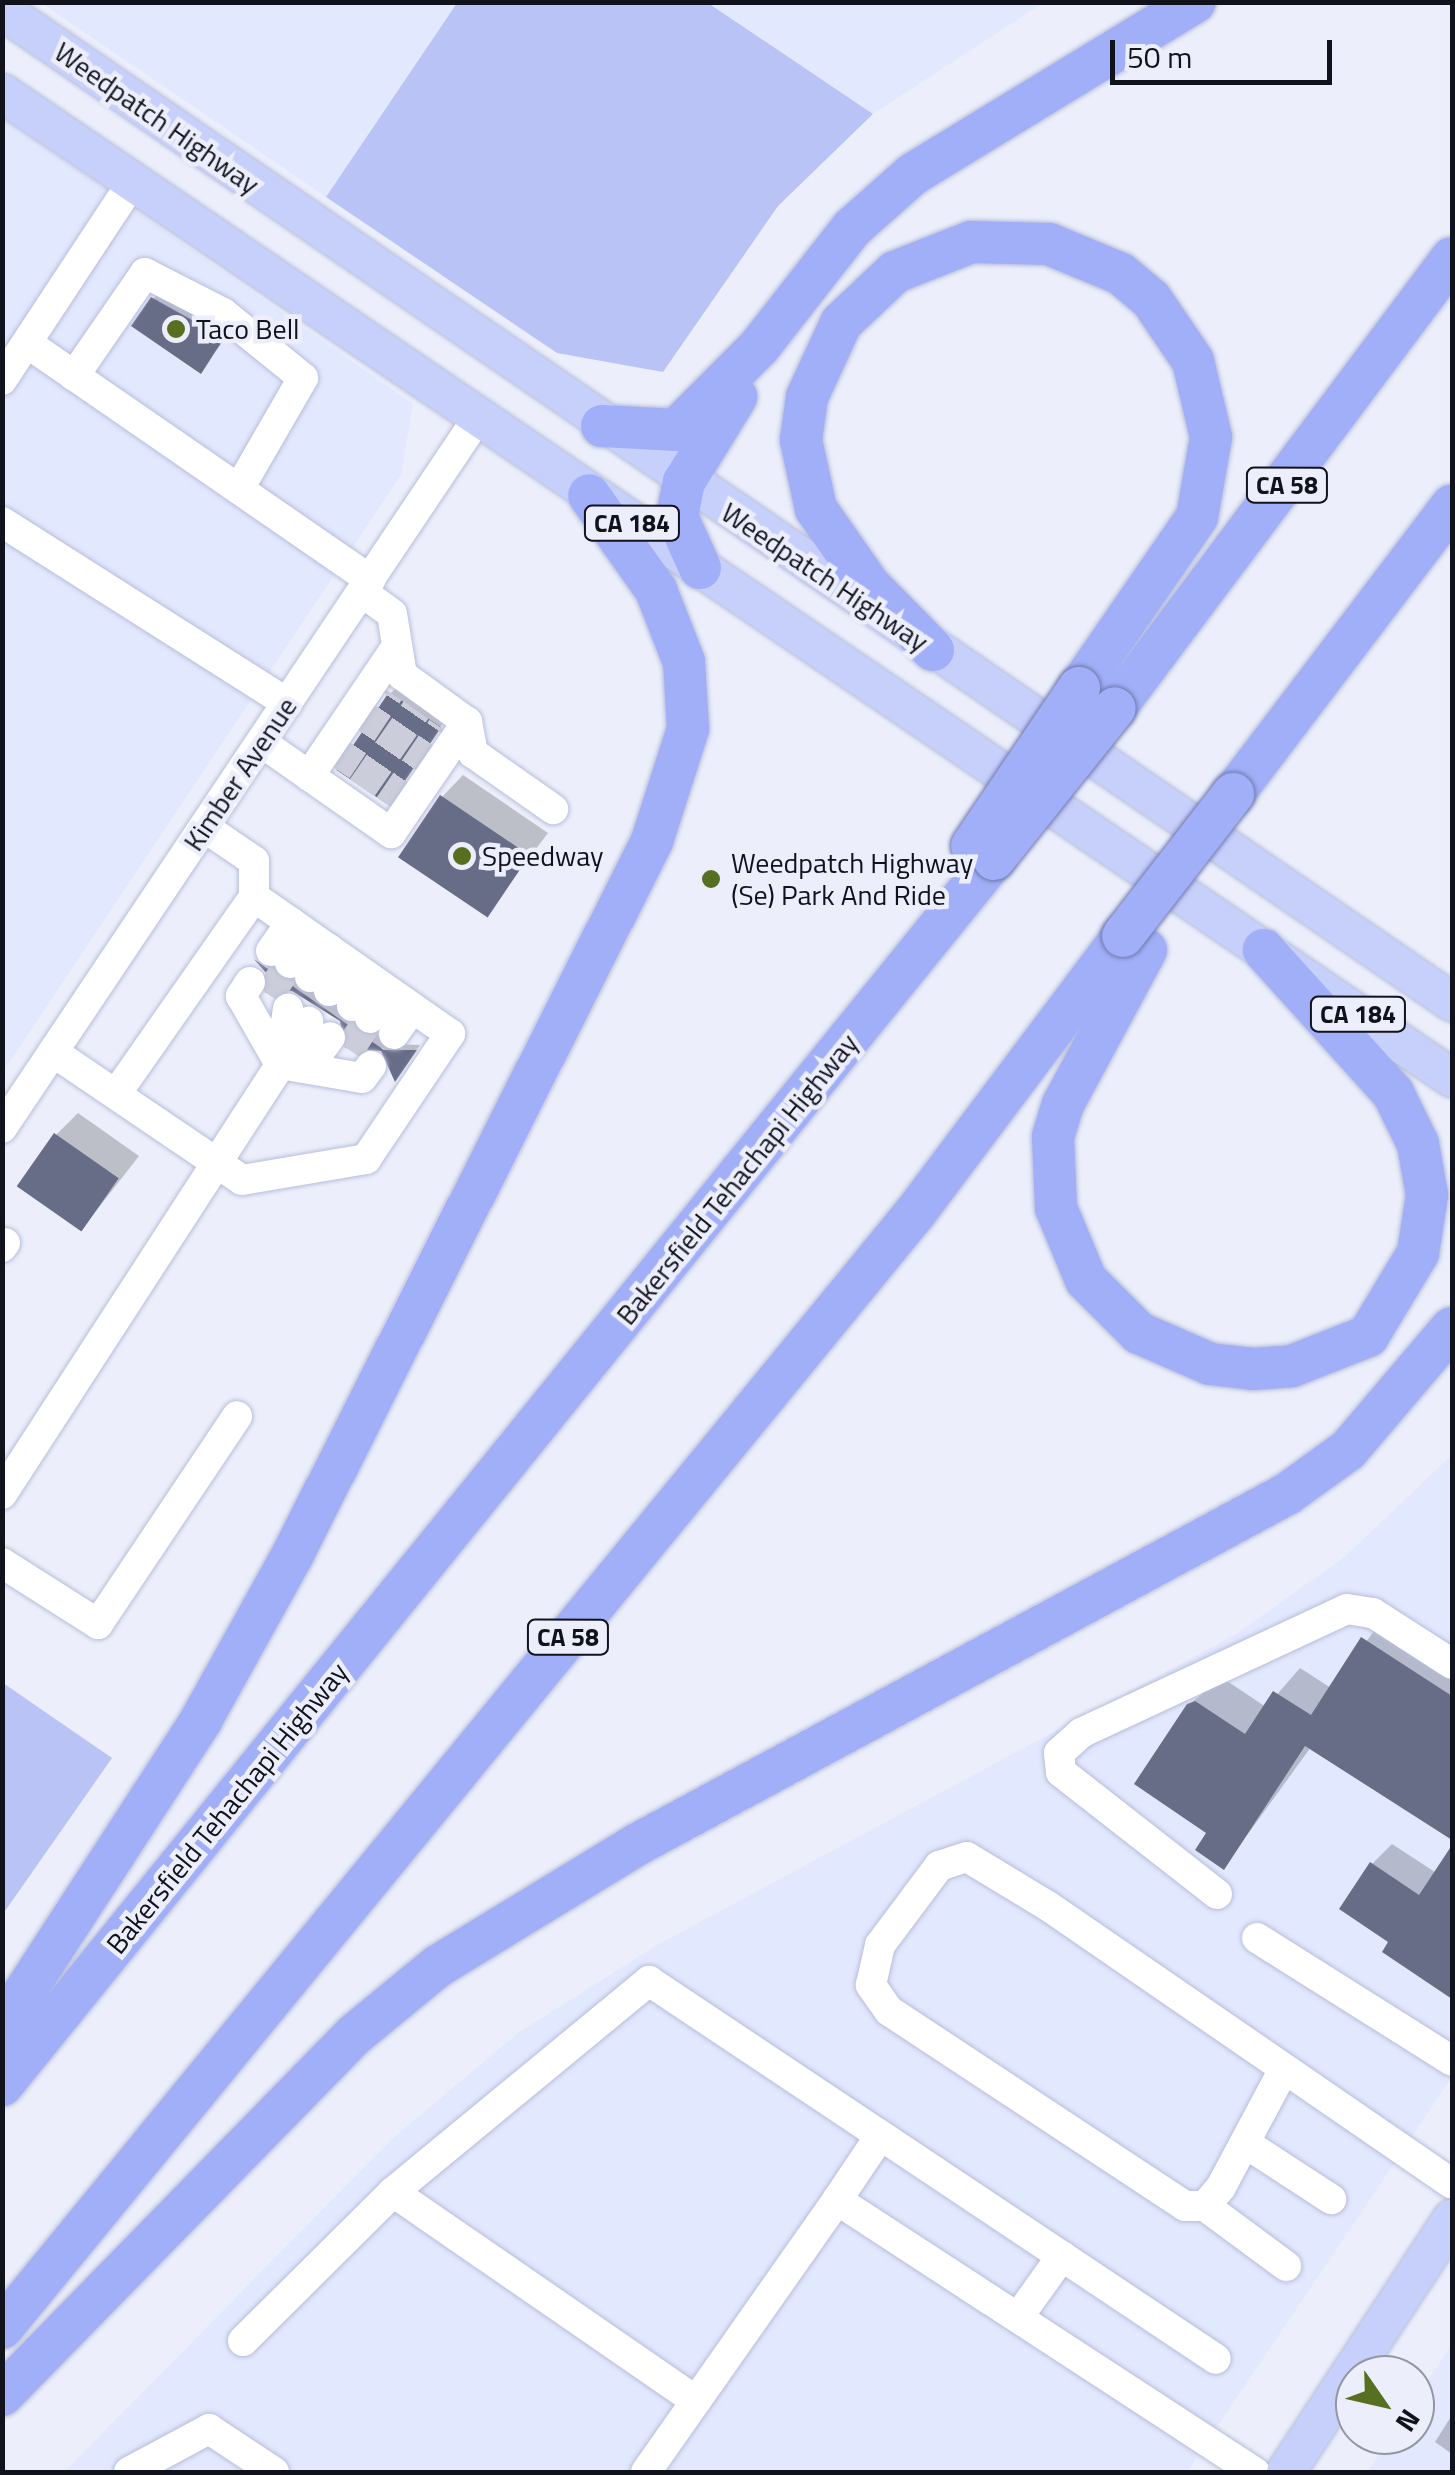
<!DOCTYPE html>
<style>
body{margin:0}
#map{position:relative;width:1455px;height:2475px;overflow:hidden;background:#eceffb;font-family:"Titillium Web",sans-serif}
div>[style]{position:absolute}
.built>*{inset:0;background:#e2e8fe}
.green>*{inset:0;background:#b9c3f5}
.shadow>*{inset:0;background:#0003}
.building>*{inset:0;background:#686d87;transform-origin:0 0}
.minor-tunnel>*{height:30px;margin-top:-15px;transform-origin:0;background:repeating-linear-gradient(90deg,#cbceda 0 30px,transparent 0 45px)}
.roads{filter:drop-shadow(0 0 2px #b7bdda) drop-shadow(0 0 2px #b7bdda)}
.minor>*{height:30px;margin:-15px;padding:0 15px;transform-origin:15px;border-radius:15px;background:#fff}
.major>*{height:38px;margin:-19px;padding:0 19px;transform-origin:19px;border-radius:19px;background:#c7cffb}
.highway>*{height:42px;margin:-21px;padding:0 21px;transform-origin:21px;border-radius:21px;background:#a1aff8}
.bridges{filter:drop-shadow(0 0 2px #6e78ab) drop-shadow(0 0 2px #6e78ab)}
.highway-bridge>*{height:42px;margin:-21px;padding:0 21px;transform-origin:21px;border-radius:21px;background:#a1aff8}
.dots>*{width:28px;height:28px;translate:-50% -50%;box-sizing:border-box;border:5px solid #eceffb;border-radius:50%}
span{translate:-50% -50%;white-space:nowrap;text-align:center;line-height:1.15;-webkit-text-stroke:9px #eceffb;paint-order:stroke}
.shield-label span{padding:2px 8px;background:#eceffb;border:2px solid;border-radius:8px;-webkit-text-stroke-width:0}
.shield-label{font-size:25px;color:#10121c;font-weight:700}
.street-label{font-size:28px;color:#10121c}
.poi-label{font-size:28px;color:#10121c}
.left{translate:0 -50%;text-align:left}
.frame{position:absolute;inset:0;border:5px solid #10121c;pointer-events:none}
.north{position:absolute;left:1335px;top:2355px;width:100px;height:100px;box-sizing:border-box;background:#eceffb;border:2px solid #9497a2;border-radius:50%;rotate:124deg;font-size:28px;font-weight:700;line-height:40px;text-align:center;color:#10121c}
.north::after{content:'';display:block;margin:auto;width:35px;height:45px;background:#576f21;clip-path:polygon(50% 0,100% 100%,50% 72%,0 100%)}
.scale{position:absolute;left:1110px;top:40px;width:222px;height:45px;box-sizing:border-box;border:5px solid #10121c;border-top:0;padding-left:12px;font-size:30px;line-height:35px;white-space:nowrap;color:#10121c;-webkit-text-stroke:8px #eceffb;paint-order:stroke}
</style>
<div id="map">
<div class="built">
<div style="clip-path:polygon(41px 3px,457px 3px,326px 197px)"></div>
<div style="clip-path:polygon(708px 3px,1043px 3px,873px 114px)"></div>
<div style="clip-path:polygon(3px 118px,413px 404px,401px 475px,3px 1072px)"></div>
<div style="clip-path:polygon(1452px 1455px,1452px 2077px,1187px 2472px,64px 2472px,393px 2138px,518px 2033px,657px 1945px,1236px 1634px,1343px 1558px)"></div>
<div style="clip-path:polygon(1452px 2344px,1452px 2472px,1367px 2472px,1392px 2435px,1415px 2435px,1415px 2400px)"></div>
</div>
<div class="green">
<div style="clip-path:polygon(457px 3px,708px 3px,873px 114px,778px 206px,663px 372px,557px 353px,326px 197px)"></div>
<div style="clip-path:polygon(3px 1683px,112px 1758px,3px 1914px)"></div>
</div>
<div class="shadow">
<div style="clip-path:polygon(175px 277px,244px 316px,200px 370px,153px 299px)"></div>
<div style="clip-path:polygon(397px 687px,445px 720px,393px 796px,391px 693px)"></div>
<div style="clip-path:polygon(463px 775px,548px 833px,486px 914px,442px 797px)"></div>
<div style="clip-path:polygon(262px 954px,391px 1044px,420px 1045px,401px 1072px,396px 1077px,383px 1048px,351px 1047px,349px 1027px,270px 974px)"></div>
<div style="clip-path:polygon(78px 1113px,139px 1156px,82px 1229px,56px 1135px)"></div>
<div style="clip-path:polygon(1387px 1614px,1452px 1656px,1452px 1837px,1311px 1747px,1224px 1867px,1188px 1706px,1221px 1677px,1266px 1707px,1300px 1668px,1331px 1688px)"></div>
<div style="clip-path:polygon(1392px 1844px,1438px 1874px,1452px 1859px,1452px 1996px,1385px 1951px,1392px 1941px,1372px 1864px)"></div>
<div style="clip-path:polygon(1452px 2415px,1452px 2454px,1435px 2442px)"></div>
</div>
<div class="building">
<div style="clip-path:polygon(151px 297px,224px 338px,201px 374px,131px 326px)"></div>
<div style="left:389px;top:692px;width:63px;height:94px;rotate:34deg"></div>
<div style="left:440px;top:795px;width:108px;height:75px;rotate:34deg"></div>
<div style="clip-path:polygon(254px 959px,384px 1050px,417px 1050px,395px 1082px,381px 1051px,345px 1048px,340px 1021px,292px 991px,265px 993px,267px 974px)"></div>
<div style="left:54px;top:1133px;width:79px;height:65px;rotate:35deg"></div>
<div style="clip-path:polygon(1361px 1637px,1452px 1696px,1452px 1840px,1305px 1746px,1224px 1870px,1195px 1850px,1206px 1833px,1134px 1784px,1187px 1704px,1195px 1701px,1245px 1734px,1273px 1691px,1311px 1715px)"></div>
<div style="clip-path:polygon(1452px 1845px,1452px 1999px,1382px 1952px,1388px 1942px,1339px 1909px,1370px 1862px,1419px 1895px)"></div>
</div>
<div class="minor-tunnel">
<div style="left:337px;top:770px;width:94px;rotate:-56.3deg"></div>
<div style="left:362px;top:788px;width:95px;rotate:-55.3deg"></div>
<div style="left:389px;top:806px;width:94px;rotate:-55.8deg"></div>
<div style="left:269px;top:995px;width:38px;rotate:-57deg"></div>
<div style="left:349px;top:1050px;width:38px;rotate:-57deg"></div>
</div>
<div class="roads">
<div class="minor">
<div style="left:27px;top:343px;width:417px;rotate:34.6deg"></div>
<div style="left:74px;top:376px;width:125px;rotate:-55.4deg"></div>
<div style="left:145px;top:273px;width:88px;rotate:27.1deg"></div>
<div style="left:223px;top:313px;width:103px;rotate:39.1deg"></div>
<div style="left:303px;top:378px;width:128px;rotate:120deg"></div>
<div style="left:2px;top:380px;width:235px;rotate:-56.6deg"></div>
<div style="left:2px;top:522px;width:338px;rotate:32.4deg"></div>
<div style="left:362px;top:592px;width:37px;rotate:36deg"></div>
<div style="left:392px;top:614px;width:62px;rotate:80.7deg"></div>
<div style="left:402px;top:675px;width:80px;rotate:35.9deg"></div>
<div style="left:467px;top:722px;width:32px;rotate:79deg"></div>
<div style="left:473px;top:753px;width:98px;rotate:35deg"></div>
<div style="left:261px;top:742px;width:159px;rotate:35deg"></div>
<div style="left:391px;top:833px;width:135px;rotate:-55.6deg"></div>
<div style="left:309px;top:776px;width:153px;rotate:-55.9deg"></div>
<div style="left:271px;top:951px;width:35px;rotate:-55deg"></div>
<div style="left:290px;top:963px;width:33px;rotate:-55deg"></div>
<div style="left:310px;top:977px;width:34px;rotate:-56deg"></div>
<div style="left:250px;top:982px;width:17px;rotate:123deg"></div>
<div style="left:241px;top:996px;width:78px;rotate:60.2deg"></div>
<div style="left:329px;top:991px;width:34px;rotate:-56deg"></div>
<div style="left:352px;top:1006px;width:32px;rotate:-56deg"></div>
<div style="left:370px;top:1018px;width:32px;rotate:-55deg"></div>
<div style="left:394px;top:1034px;width:32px;rotate:-55deg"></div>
<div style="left:53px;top:1052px;width:228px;rotate:34.1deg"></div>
<div style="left:242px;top:1180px;width:126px;rotate:-9.6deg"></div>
<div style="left:366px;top:1159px;width:151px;rotate:-56.1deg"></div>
<div style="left:450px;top:1034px;width:239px;rotate:-145deg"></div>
<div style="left:280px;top:1061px;width:53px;rotate:-81.3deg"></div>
<div style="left:283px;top:1063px;width:39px;rotate:-18deg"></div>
<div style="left:320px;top:1051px;width:17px;rotate:-54deg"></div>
<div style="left:280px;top:1064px;width:83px;rotate:9.7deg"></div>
<div style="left:362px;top:1078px;width:15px;rotate:-53deg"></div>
<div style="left:116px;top:1094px;width:241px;rotate:-55deg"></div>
<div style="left:254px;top:897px;width:36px;rotate:-90deg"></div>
<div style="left:254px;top:861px;width:60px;rotate:-145.8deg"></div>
<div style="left:2px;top:1128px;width:853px;rotate:-56.18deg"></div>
<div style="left:2px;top:1247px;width:5px;rotate:-53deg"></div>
<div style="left:2px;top:1494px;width:563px;rotate:-57.04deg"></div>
<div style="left:2px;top:1563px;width:114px;rotate:32.4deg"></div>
<div style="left:98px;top:1624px;width:250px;rotate:-56.2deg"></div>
<div style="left:1217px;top:1894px;width:198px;rotate:-142deg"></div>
<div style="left:1061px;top:1772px;width:19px;rotate:-96deg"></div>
<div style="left:1059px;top:1753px;width:30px;rotate:-42deg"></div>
<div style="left:1081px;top:1733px;width:293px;rotate:-25deg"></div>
<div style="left:1347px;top:1609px;width:26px;rotate:9deg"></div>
<div style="left:1373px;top:1613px;width:94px;rotate:32.8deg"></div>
<div style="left:1257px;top:1938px;width:231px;rotate:32.2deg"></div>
<div style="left:1284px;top:2069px;width:134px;rotate:118.1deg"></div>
<div style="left:1221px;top:2187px;width:25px;rotate:130deg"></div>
<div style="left:1205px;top:2206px;width:20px;rotate:180deg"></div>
<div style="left:1185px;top:2206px;width:354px;rotate:-146.6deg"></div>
<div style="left:889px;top:2011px;width:32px;rotate:-125deg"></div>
<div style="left:871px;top:1985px;width:41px;rotate:-77.3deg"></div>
<div style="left:880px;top:1945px;width:99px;rotate:-53.2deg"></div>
<div style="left:939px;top:1866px;width:29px;rotate:-18deg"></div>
<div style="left:967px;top:1857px;width:95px;rotate:31.2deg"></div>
<div style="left:1048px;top:1906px;width:490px;rotate:34.5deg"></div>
<div style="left:1245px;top:2143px;width:103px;rotate:33.1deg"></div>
<div style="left:393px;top:2192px;width:332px;rotate:-39.5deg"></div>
<div style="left:649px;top:1981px;width:681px;rotate:33.69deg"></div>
<div style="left:837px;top:2200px;width:77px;rotate:-56.1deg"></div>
<div style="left:1205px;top:2206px;width:101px;rotate:36.5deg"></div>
<div style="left:1019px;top:2316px;width:74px;rotate:-54.4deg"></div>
<div style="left:243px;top:2341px;width:211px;rotate:-44.8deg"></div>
<div style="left:393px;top:2192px;width:368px;rotate:34.6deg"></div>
<div style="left:129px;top:2472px;width:91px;rotate:-28.3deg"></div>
<div style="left:209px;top:2429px;width:78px;rotate:33.5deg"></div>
<div style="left:646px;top:2472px;width:332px;rotate:-54.9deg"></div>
<div style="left:837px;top:2200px;width:499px;rotate:33.1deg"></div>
</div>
<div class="major">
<div style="left:2px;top:10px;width:1757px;rotate:34.38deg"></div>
<div style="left:2px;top:93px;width:1753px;rotate:34.19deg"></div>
<div style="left:1286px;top:2472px;width:303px;rotate:-56.7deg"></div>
</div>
<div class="highway">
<div style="left:602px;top:426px;width:74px;rotate:3.1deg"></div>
<div style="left:676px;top:430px;width:117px;rotate:-45deg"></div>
<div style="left:759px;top:347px;width:151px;rotate:-52deg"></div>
<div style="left:852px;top:228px;width:81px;rotate:-41.5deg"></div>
<div style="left:913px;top:174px;width:330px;rotate:-31.4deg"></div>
<div style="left:700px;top:568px;width:56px;rotate:-114.3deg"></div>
<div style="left:677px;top:517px;width:36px;rotate:-79deg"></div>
<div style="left:684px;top:482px;width:100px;rotate:-58.5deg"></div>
<div style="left:933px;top:650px;width:91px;rotate:-134.6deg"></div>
<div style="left:869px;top:585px;width:93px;rotate:-124.9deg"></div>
<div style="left:816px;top:509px;width:71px;rotate:-102.3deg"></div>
<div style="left:801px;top:440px;width:43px;rotate:-82.1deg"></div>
<div style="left:807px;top:397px;width:81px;rotate:-65.3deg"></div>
<div style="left:841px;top:323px;width:74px;rotate:-43.4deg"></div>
<div style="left:895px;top:272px;width:82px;rotate:-21.5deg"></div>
<div style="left:971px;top:242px;width:78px;rotate:1.5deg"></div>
<div style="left:1049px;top:244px;width:78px;rotate:22.6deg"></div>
<div style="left:1121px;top:274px;width:39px;rotate:40deg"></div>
<div style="left:1151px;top:299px;width:75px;rotate:55.9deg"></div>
<div style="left:1193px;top:361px;width:78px;rotate:76.7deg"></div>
<div style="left:1211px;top:437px;width:81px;rotate:99.9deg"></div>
<div style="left:1197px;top:517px;width:208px;rotate:124.6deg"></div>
<div style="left:1115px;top:708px;width:562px;rotate:-53.17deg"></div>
<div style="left:1233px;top:794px;width:362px;rotate:-52.8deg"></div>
<div style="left:1146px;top:950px;width:175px;rotate:118.3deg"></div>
<div style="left:1063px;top:1104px;width:34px;rotate:107deg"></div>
<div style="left:1053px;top:1137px;width:71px;rotate:87.6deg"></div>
<div style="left:1056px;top:1208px;width:78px;rotate:67.4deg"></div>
<div style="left:1086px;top:1280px;width:75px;rotate:45deg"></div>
<div style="left:1139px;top:1333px;width:77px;rotate:23.6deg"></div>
<div style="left:1210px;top:1364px;width:43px;rotate:6.6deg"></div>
<div style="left:1253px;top:1369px;width:39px;rotate:-4deg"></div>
<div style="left:1292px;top:1366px;width:82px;rotate:-21.5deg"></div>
<div style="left:1368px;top:1336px;width:97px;rotate:-58.9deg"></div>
<div style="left:1418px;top:1253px;width:59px;rotate:-81.2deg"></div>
<div style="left:1427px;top:1195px;width:52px;rotate:-100deg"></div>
<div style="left:1418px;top:1144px;width:57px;rotate:-116.1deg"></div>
<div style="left:1393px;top:1093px;width:193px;rotate:-132.1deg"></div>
<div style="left:2px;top:2027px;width:366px;rotate:-57deg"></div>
<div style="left:201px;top:1720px;width:188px;rotate:-61deg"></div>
<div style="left:292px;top:1556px;width:801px;rotate:-63.27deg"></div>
<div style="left:652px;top:841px;width:118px;rotate:-72.2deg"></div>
<div style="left:688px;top:729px;width:67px;rotate:-93.4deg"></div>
<div style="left:684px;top:662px;width:77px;rotate:-111.3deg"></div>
<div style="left:656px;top:590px;width:116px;rotate:-125.2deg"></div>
<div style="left:2px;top:2085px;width:1577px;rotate:-51.02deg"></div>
<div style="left:2px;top:2328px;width:1441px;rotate:-50.69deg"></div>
<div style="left:915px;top:1213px;width:346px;rotate:-53.1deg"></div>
<div style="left:2px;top:2395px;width:503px;rotate:-45.64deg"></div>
<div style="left:354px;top:2035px;width:109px;rotate:-39.4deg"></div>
<div style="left:438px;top:1966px;width:234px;rotate:-31.4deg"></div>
<div style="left:638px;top:1844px;width:737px;rotate:-28.34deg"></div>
<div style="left:1287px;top:1494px;width:75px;rotate:-35.8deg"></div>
<div style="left:1348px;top:1450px;width:160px;rotate:-49.6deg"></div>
</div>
</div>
<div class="bridges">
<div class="highway-bridge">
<div style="left:972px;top:846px;width:191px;rotate:-55.9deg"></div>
<div style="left:994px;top:859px;width:193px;rotate:-51.3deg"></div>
<div style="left:1123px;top:936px;width:180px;rotate:-52.2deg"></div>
</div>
</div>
<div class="dots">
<div style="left:176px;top:329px;background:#576f21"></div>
<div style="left:462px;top:856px;background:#576f21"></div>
<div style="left:711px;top:879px;background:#576f21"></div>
</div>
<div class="shield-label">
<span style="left:1287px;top:485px">CA 58</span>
<span style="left:632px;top:523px">CA 184</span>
<span style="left:1358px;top:1014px">CA 184</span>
<span style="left:568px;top:1637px">CA 58</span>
</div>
<div class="street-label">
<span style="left:157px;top:118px;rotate:35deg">Weedpatch Highway</span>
<span style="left:825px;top:577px;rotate:34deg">Weedpatch Highway</span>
<span style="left:240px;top:774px;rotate:-56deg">Kimber Avenue</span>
<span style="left:737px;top:1179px;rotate:-51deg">Bakersfield Tehachapi Highway</span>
<span style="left:227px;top:1808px;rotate:-51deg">Bakersfield Tehachapi Highway</span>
</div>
<div class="poi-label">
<span class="left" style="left:196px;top:329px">Taco Bell</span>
<span class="left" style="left:482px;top:856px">Speedway</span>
<span class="left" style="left:731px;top:879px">Weedpatch Highway<br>(Se) Park And Ride</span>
</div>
<div class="frame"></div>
<div class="north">N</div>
<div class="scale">50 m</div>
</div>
